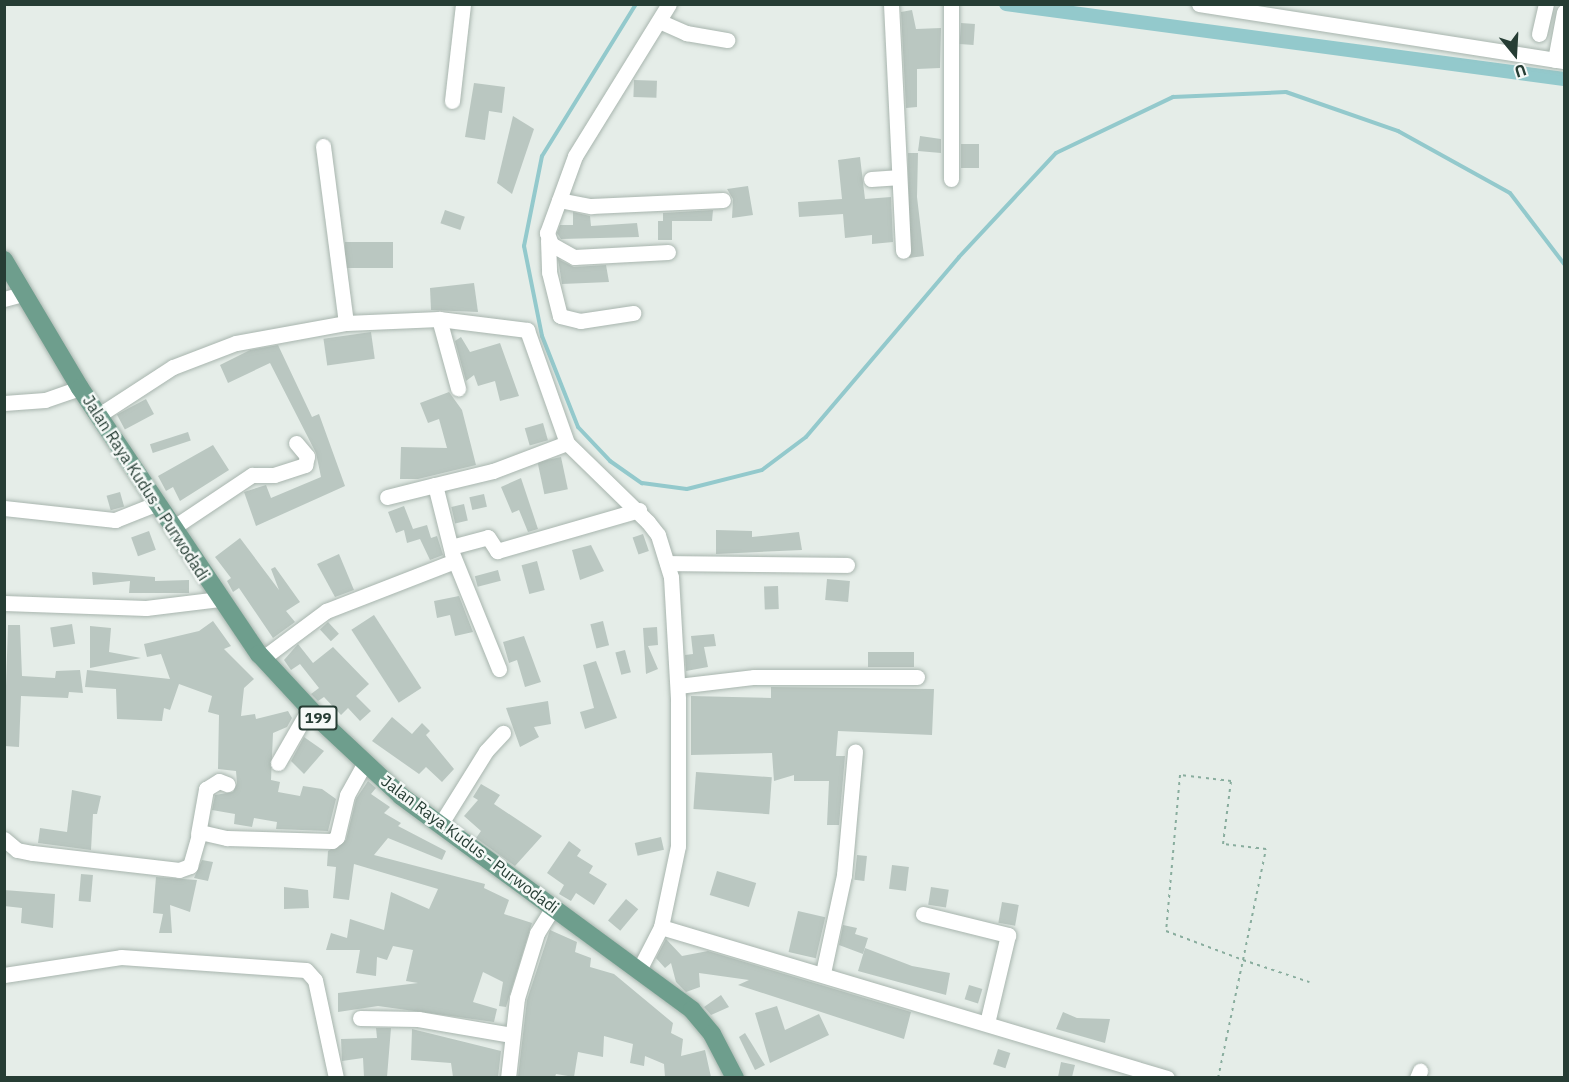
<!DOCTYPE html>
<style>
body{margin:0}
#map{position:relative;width:1569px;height:1082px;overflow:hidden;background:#e5ede8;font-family:"IBM Plex Sans",sans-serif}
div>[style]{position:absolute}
.stream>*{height:4px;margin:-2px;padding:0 2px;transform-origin:2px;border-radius:2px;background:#93c9cc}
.canal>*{height:14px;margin:-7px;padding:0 7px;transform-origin:7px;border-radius:7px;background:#93c9cc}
.building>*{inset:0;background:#bac7c1;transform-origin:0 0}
.path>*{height:2px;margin-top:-1px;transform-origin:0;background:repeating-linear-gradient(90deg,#89ad9e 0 3px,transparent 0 7.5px)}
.roads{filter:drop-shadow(0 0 2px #a8b5ae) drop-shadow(0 0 2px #a8b5ae)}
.minor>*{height:15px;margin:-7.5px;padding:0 7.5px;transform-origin:7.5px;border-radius:7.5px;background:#fff}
.major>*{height:18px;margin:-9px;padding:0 9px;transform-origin:9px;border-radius:9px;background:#6e9e8d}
span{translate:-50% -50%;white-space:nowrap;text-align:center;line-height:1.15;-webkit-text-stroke:5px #f5f9f7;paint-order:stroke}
.shield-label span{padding:2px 4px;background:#f5f9f7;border:2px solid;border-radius:4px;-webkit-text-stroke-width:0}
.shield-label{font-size:15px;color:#263d34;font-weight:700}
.street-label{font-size:16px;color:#263d34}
.frame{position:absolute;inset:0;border:6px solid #263d34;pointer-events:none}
.north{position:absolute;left:1485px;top:24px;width:60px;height:60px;-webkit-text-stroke:4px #f5f9f7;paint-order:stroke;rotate:162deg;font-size:16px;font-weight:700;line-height:24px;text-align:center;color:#263d34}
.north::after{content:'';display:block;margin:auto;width:21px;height:27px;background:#263d34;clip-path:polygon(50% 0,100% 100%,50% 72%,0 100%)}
</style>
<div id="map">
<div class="stream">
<div style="left:636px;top:4px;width:179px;rotate:121.7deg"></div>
<div style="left:542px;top:156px;width:92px;rotate:101.3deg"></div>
<div style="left:524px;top:246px;width:92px;rotate:78.7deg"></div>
<div style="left:542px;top:336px;width:98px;rotate:68.4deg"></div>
<div style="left:578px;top:427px;width:47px;rotate:46.7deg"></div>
<div style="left:610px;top:461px;width:39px;rotate:35deg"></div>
<div style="left:642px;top:483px;width:45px;rotate:7.6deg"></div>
<div style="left:687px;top:489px;width:77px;rotate:-14.2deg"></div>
<div style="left:762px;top:470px;width:55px;rotate:-36.9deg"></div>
<div style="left:806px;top:437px;width:236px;rotate:-49.6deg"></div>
<div style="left:959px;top:257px;width:142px;rotate:-47deg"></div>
<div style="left:1056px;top:153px;width:130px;rotate:-25.6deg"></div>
<div style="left:1173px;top:97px;width:113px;rotate:-2.5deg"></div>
<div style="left:1286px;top:92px;width:119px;rotate:19.2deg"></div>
<div style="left:1398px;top:131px;width:128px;rotate:29deg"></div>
<div style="left:1510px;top:193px;width:89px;rotate:52.7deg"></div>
</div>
<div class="canal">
<div style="left:1006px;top:4px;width:563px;rotate:7.66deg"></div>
</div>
<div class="building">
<div style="clip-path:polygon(912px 10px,916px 29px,941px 28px,940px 68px,917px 69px,917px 107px,906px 108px,901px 12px)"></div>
<div style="left:961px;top:23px;width:14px;height:21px;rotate:4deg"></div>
<div style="left:634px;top:80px;width:23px;height:17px;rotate:2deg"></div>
<div style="clip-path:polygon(474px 83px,505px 87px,502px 113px,489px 111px,485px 140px,465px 137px)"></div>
<div style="clip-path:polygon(513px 116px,534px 129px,512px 194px,497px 183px)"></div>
<div style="clip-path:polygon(920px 136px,941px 139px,941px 153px,918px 151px)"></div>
<div style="left:979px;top:144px;width:24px;height:18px;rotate:90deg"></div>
<div style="clip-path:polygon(908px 153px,918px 153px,917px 197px,924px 256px,909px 258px)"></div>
<div style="clip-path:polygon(860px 157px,865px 199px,891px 197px,893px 242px,872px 244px,872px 235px,845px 238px,843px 214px,799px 217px,798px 202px,842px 199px,838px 160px)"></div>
<div style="clip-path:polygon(748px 186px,753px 215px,732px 218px,733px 199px,727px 189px)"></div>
<div style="left:445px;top:210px;width:21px;height:14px;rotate:19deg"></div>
<div style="clip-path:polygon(713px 210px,712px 221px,663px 221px,663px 213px)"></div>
<div style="clip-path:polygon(573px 212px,590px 216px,591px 226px,637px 223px,639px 237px,561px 239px,557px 233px,560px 225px,573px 225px)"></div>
<div style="left:658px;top:221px;width:14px;height:19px"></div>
<div style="left:345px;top:242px;width:48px;height:26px"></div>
<div style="clip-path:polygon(558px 259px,574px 267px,606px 265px,609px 282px,562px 284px)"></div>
<div style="clip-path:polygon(474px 283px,478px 312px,431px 310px,430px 288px)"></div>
<div style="left:371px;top:332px;width:27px;height:48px;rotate:82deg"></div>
<div style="clip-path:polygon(461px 337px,470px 352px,500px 343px,519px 396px,500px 401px,495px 381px,478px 386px,474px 375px,466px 381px,455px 341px)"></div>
<div style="clip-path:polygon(278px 345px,312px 417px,319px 414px,345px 486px,256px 526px,244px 492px,266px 485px,271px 498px,321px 477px,316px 453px,270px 363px,228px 383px,220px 365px,250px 350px)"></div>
<div style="clip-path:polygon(449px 392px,462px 410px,476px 465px,418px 479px,400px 479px,401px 447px,447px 448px,439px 419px,428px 423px,420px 403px)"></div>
<div style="left:146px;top:399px;width:17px;height:33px;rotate:62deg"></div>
<div style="left:543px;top:423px;width:18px;height:19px;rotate:74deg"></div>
<div style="left:188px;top:432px;width:9px;height:40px;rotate:72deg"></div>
<div style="clip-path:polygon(213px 445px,229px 470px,180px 501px,173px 487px,166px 491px,158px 476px)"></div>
<div style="left:561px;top:457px;width:33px;height:24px;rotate:78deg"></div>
<div style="clip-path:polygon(521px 478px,538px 529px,528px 532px,519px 510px,512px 513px,501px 487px)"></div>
<div style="left:120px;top:492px;width:15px;height:14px;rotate:74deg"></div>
<div style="left:484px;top:494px;width:13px;height:15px;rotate:77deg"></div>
<div style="left:464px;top:504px;width:17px;height:13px;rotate:77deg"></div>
<div style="clip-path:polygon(404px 506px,413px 529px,427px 525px,431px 538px,437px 536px,443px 555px,430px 560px,420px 539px,407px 543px,404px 530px,396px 533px,388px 512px)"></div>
<div style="clip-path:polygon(716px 530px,752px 531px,752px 537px,799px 532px,802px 550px,716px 554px)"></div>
<div style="left:149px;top:531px;width:20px;height:19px;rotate:70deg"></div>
<div style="left:643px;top:534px;width:18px;height:11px;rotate:71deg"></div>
<div style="clip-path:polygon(240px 538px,279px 590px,271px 569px,275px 567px,300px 602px,286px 611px,295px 622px,273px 638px,239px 588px,233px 592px,227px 581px,231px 578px,215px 557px)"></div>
<div style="clip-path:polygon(591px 545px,604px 571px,580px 580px,572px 550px)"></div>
<div style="clip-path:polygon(339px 554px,354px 590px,335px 597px,317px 564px)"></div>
<div style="left:537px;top:561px;width:30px;height:16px;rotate:75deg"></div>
<div style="left:498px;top:570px;width:11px;height:24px;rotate:75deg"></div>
<div style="clip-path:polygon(92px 572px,155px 577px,155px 581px,189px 580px,189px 593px,129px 593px,130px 581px,93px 585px)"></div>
<div style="left:827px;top:579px;width:23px;height:21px;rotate:5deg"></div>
<div style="left:778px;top:586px;width:23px;height:14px;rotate:88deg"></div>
<div style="clip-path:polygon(459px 596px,473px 632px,455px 636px,450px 615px,437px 618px,434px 601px)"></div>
<div style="left:374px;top:615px;width:87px;height:27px;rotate:57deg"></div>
<div style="clip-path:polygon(213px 621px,231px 646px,224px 649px,254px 679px,244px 688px,241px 716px,255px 714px,256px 719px,288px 711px,292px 718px,287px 727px,273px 733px,271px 780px,280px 782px,278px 792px,300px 796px,303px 786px,322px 789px,336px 799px,328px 831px,276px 829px,277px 822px,254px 818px,252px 827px,234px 824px,235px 814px,212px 810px,215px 795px,233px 792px,237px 783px,236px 771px,218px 769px,219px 715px,208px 712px,212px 696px,179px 684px,170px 710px,164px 708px,162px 721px,117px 719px,116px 689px,85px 687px,87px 670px,170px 679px,161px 654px,147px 657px,144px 644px,199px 631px)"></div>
<div style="left:603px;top:621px;width:25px;height:13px;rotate:76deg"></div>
<div style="left:328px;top:622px;width:16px;height:11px;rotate:47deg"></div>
<div style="left:72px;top:624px;width:20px;height:22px;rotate:81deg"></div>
<div style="clip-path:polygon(8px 625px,20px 625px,22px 676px,55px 678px,56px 671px,80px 670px,83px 693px,69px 692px,68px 698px,21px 696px,19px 747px,4px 746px)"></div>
<div style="clip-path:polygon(90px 626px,111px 628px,109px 652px,141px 658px,90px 668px)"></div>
<div style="clip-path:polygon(657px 627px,658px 645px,648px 646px,658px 669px,646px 674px,643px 628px)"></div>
<div style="clip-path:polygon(714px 634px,716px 646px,704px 647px,708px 667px,686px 671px,685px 655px,693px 654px,691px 636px)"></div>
<div style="clip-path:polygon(524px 636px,541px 682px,525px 687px,517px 660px,509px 663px,503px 642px)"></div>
<div style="clip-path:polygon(298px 644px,313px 663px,333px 647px,369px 684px,356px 696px,371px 711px,360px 721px,348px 708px,341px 715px,324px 697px,318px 701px,311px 694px,319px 688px,300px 664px,291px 670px,284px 660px)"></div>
<div style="left:625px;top:650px;width:23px;height:10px;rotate:75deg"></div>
<div style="left:868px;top:652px;width:46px;height:15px"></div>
<div style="clip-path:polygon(596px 661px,617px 718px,585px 729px,580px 712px,594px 708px,583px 665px)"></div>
<div style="clip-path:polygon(771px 687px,934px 689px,932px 735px,838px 731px,836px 756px,845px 756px,839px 825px,827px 825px,829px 781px,794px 781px,794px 775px,774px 781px,772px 753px,691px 755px,691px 696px,771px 698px)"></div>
<div style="clip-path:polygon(548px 701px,551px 724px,534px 727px,539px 737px,520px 747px,506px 708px)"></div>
<div style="clip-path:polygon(392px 717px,412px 734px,422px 723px,430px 731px,426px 735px,454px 769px,442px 782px,426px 767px,419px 774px,372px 741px)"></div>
<div style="clip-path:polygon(304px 737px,324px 751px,304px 774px,291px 761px)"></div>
<div style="left:696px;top:772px;width:76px;height:37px;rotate:4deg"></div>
<div style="clip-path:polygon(368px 781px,376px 788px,371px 794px,390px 807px,384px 813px,401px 823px,398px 826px,446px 851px,442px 860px,388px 838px,374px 855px,485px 884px,484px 888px,509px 900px,504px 914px,532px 923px,506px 1007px,499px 1006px,503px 982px,483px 972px,473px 1002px,497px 1009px,494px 1022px,378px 1006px,338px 1012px,338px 993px,418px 983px,406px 981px,413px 950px,393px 946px,387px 960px,377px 957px,376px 976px,356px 973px,360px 950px,326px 950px,331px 933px,347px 938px,350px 919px,384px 930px,391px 892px,429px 909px,438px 889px,354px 864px,349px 900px,333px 898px,336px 867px,327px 866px,328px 851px,346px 840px,356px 799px)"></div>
<div style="clip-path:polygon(481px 784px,500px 795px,494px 804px,542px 836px,515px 866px,476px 838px,481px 831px,464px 816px,478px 800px,473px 797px)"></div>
<div style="clip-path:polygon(72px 790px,101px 796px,97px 814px,93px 814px,91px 850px,38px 843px,40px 828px,67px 832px)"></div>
<div style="left:661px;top:837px;width:13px;height:27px;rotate:77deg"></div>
<div style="clip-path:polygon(569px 841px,581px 850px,577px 856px,593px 866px,589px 873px,607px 884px,594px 905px,576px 893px,571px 901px,559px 894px,564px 885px,547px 873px)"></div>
<div style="left:857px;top:855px;width:10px;height:25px;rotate:6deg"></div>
<div style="clip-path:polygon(202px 860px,213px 862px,208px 881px,194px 878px)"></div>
<div style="left:892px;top:865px;width:17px;height:24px;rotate:7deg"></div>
<div style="left:717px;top:871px;width:41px;height:25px;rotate:17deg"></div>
<div style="left:81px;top:874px;width:12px;height:27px;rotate:5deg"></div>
<div style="clip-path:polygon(156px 877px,197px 880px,190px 912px,170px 905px,172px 933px,159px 933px,163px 914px,153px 913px)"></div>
<div style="clip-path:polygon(284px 887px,308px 890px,309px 908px,284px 909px)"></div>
<div style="left:931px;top:887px;width:18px;height:18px;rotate:9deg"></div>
<div style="clip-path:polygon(4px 890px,55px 894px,53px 928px,21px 923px,22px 908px,4px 906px)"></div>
<div style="left:626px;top:899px;width:16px;height:28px;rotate:40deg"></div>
<div style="left:1002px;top:902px;width:17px;height:21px;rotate:10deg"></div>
<div style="left:798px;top:911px;width:28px;height:42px;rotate:13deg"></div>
<div style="clip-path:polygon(843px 925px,857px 928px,855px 934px,868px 938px,863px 954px,839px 945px)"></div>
<div style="clip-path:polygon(550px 930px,577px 942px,575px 952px,591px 958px,590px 967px,614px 974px,673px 1023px,671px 1033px,683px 1039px,681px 1056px,705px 1050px,711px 1077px,665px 1077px,664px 1064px,645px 1056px,644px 1066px,630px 1063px,633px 1044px,604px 1036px,603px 1057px,578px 1052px,574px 1077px,556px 1074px,555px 1077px,518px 1077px,527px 1000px)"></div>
<div style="clip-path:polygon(666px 939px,682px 956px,708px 951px,911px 1012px,904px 1039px,738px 985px,749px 980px,699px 973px,700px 987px,686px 992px,676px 982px,671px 963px,665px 968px,656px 958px)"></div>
<div style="clip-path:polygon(865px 948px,912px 966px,950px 973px,946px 995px,858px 971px)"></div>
<div style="left:969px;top:985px;width:14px;height:15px;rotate:17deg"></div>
<div style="clip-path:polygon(721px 995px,729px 1007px,711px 1015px,704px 1007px)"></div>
<div style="clip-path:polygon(777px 1006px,785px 1030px,819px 1014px,829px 1035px,770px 1063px,755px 1013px)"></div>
<div style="clip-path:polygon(1063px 1012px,1077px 1018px,1110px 1019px,1105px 1043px,1056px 1029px)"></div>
<div style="clip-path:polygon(376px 1028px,391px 1028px,387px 1077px,364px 1077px,363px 1058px,342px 1061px,341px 1039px,377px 1038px)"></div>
<div style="clip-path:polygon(412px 1029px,501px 1051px,498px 1077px,453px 1077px,451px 1063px,411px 1060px)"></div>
<div style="clip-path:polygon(745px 1033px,765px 1065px,755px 1070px,739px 1037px)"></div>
<div style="left:998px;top:1049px;width:13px;height:16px;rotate:18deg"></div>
<div style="clip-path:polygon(1061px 1062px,1075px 1065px,1072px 1077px,1058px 1077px)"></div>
</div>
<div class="path">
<div style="left:1218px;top:1078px;width:39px;rotate:-78deg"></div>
<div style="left:1226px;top:1040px;width:82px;rotate:-78deg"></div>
<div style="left:1243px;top:960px;width:113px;rotate:-78.3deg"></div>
<div style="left:1266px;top:849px;width:43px;rotate:-173.4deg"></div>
<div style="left:1223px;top:844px;width:64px;rotate:-82.8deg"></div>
<div style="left:1231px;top:781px;width:51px;rotate:-173.3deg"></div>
<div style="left:1180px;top:775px;width:157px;rotate:95.1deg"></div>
<div style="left:1166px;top:931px;width:82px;rotate:20.6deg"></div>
<div style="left:1243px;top:960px;width:70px;rotate:18.4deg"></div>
</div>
<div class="roads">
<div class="minor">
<div style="left:891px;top:4px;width:247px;rotate:87.2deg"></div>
<div style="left:951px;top:4px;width:175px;rotate:90deg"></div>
<div style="left:1199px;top:4px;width:369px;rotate:8.9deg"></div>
<div style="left:659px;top:21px;width:30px;rotate:24deg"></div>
<div style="left:686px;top:33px;width:42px;rotate:9.7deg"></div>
<div style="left:1539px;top:34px;width:31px;rotate:-77deg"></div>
<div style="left:1555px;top:60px;width:49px;rotate:-79.4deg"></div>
<div style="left:452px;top:101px;width:98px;rotate:-83.5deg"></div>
<div style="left:323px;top:146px;width:178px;rotate:82.6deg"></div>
<div style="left:871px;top:179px;width:26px;rotate:-4deg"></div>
<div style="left:559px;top:200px;width:33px;rotate:11deg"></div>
<div style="left:591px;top:206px;width:132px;rotate:-2.6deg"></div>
<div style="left:548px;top:240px;width:32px;rotate:88deg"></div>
<div style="left:549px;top:272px;width:45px;rotate:76deg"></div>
<div style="left:560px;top:316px;width:21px;rotate:14deg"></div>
<div style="left:580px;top:321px;width:54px;rotate:-8.6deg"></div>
<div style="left:668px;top:252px;width:94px;rotate:177deg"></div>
<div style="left:574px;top:257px;width:26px;rotate:-151deg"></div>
<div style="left:551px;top:244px;width:12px;rotate:-110deg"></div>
<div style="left:547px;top:233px;width:82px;rotate:-70deg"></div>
<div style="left:575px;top:156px;width:179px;rotate:-58.3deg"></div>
<div style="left:4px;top:299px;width:20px;rotate:-15deg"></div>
<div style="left:439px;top:319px;width:72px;rotate:74.6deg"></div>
<div style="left:4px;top:403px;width:41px;rotate:-4.2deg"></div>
<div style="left:45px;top:400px;width:37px;rotate:-19deg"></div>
<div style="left:99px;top:415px;width:88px;rotate:-33deg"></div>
<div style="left:173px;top:367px;width:67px;rotate:-20.9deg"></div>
<div style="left:236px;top:343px;width:112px;rotate:-10.3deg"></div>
<div style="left:346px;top:323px;width:93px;rotate:-2.5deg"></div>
<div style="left:439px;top:319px;width:89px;rotate:7.1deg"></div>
<div style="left:527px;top:330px;width:120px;rotate:70.5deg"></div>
<div style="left:567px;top:443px;width:113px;rotate:44.3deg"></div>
<div style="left:648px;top:522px;width:16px;rotate:52deg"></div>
<div style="left:658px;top:535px;width:44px;rotate:72.8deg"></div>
<div style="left:671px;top:577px;width:122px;rotate:86.7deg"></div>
<div style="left:678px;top:699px;width:147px;rotate:90deg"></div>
<div style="left:678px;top:846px;width:83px;rotate:101.9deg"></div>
<div style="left:661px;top:927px;width:528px;rotate:16.62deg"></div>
<div style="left:387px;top:497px;width:49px;rotate:-14deg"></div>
<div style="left:4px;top:508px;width:112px;rotate:6.2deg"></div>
<div style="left:115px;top:520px;width:46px;rotate:-21.6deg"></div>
<div style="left:174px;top:527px;width:94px;rotate:-33.7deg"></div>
<div style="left:252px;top:475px;width:22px"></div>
<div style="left:274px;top:475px;width:33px;rotate:-18deg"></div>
<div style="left:305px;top:465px;width:9px;rotate:-77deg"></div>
<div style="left:307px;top:456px;width:17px;rotate:-130deg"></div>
<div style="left:451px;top:547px;width:38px;rotate:-15deg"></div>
<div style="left:488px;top:537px;width:17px;rotate:57deg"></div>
<div style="left:497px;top:551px;width:148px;rotate:-16.1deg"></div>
<div style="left:667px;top:563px;width:180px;rotate:0.6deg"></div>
<div style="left:4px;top:603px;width:142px;rotate:2deg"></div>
<div style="left:146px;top:608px;width:74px;rotate:-7deg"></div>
<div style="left:263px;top:658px;width:79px;rotate:-36.7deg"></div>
<div style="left:326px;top:611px;width:138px;rotate:-21.2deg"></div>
<div style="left:499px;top:669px;width:125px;rotate:-112.1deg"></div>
<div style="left:452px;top:553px;width:70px;rotate:-104deg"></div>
<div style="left:435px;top:485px;width:60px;rotate:-13.6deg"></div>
<div style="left:493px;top:471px;width:79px;rotate:-20.7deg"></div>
<div style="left:678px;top:686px;width:77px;rotate:-6.8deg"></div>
<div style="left:754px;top:677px;width:163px"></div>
<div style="left:278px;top:763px;width:62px;rotate:-60.1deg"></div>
<div style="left:440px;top:825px;width:87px;rotate:-58.1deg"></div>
<div style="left:486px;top:751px;width:25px;rotate:-47deg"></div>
<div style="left:198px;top:834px;width:46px;rotate:-79.9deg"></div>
<div style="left:206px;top:789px;width:15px;rotate:-32deg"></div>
<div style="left:219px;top:781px;width:9px;rotate:21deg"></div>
<div style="left:4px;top:839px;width:17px;rotate:40deg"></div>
<div style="left:17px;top:850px;width:16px;rotate:11deg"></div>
<div style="left:33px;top:853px;width:147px;rotate:6.6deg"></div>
<div style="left:179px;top:870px;width:12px;rotate:-20deg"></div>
<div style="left:190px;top:866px;width:35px;rotate:-74deg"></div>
<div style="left:200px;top:832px;width:28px;rotate:13deg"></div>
<div style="left:227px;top:838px;width:105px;rotate:1.6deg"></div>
<div style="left:332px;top:841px;width:6px;rotate:-39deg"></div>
<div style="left:337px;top:837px;width:43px;rotate:-76.6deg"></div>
<div style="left:347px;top:795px;width:37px;rotate:-61deg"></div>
<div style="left:923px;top:914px;width:88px;rotate:13.9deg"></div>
<div style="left:1008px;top:935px;width:90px;rotate:103.4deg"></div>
<div style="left:640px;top:968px;width:46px;rotate:-62.9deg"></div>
<div style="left:823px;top:973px;width:100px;rotate:-77.9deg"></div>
<div style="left:844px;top:875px;width:124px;rotate:-84.9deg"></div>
<div style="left:4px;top:975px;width:118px;rotate:-8.7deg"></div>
<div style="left:121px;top:957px;width:185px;rotate:4deg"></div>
<div style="left:306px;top:970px;width:13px;rotate:48deg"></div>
<div style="left:315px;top:980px;width:100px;rotate:77.9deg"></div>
<div style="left:360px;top:1018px;width:58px;rotate:1deg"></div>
<div style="left:418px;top:1019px;width:95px;rotate:9.7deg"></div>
<div style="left:508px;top:1078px;width:81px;rotate:-83.6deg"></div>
<div style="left:517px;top:998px;width:68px;rotate:-72.9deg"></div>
<div style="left:537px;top:933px;width:31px;rotate:-58deg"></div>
<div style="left:1417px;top:1078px;width:8px;rotate:-67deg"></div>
</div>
<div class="major">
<div style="left:4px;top:260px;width:149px;rotate:59.3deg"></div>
<div style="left:80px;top:388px;width:321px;rotate:56.1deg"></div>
<div style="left:259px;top:654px;width:93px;rotate:47.2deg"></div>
<div style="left:322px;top:722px;width:108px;rotate:43.1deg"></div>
<div style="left:401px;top:796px;width:361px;rotate:36.3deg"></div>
<div style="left:692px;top:1010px;width:31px;rotate:50deg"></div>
<div style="left:712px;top:1034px;width:50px;rotate:62.4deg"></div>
</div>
</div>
<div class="shield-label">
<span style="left:318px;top:718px">199</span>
</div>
<div class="street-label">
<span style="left:146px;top:488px;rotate:57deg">Jalan Raya Kudus - Purwodadi</span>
<span style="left:470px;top:844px;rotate:37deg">Jalan Raya Kudus - Purwodadi</span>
</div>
<div class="frame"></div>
<div class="north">U</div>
</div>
